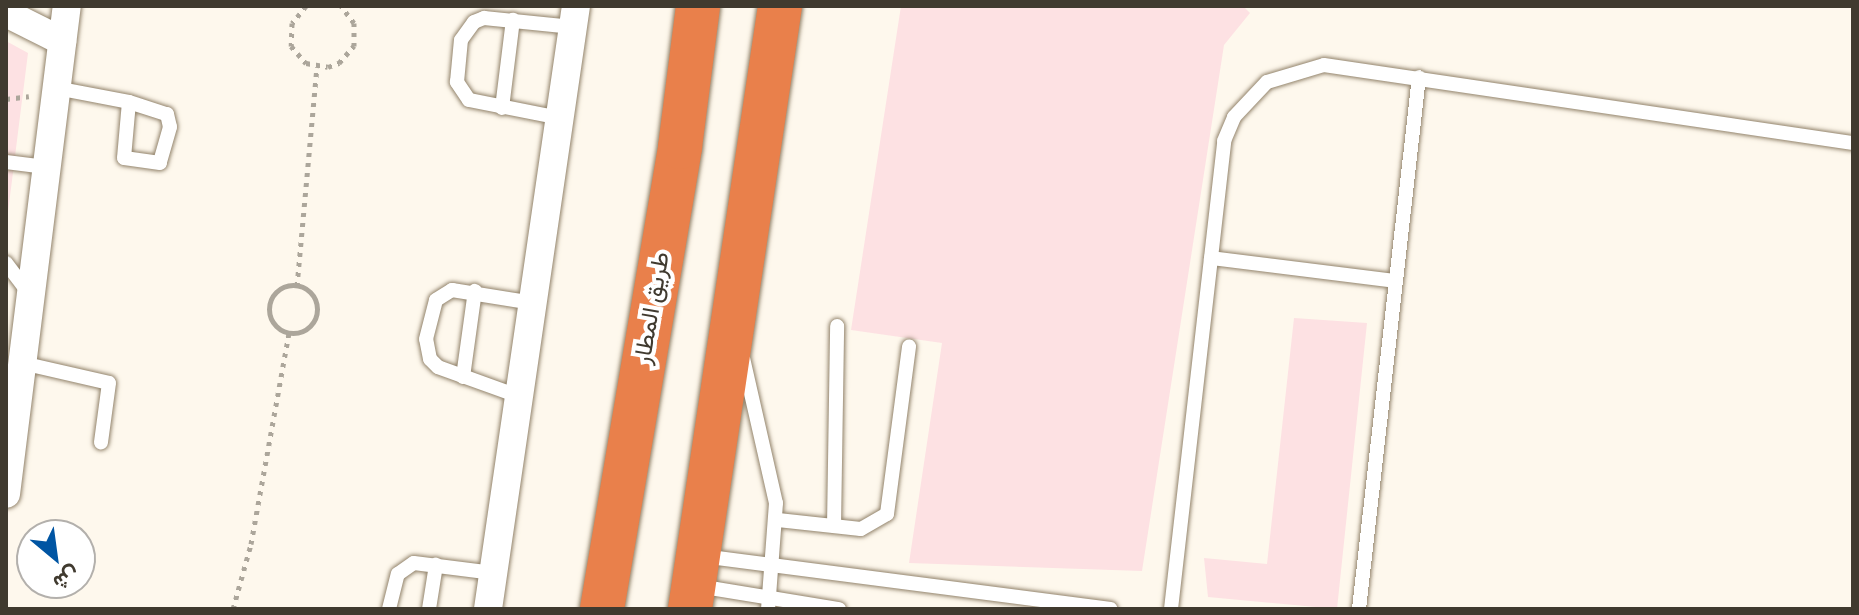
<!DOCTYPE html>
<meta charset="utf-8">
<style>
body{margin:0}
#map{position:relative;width:1859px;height:615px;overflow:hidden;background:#fef8ed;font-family:Karla,Vazirmatn,sans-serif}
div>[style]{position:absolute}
.green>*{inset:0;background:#fde1e3}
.path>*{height:5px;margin-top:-2.5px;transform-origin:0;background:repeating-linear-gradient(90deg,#aca69b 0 4px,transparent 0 10px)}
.path>.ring{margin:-2.5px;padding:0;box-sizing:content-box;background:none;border:5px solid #aca69b;border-radius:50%}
.roads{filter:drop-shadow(0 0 2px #92836b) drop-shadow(0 0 2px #92836b)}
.lane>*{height:14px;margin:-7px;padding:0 7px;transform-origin:7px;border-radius:7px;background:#fff}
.street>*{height:28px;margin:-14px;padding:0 14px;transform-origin:14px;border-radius:14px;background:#fff}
.highway>*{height:44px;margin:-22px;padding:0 22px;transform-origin:22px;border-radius:22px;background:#e9804b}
span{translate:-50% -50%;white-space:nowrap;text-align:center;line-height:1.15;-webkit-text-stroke:8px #fff;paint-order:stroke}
.street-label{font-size:24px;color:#403a2f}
.frame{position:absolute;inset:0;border:8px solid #403a2f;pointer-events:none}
.north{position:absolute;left:16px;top:519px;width:80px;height:80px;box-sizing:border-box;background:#fff;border:2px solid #b3b0ac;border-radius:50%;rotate:151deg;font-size:22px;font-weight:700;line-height:32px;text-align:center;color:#403a2f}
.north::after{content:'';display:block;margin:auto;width:28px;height:36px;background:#0055a3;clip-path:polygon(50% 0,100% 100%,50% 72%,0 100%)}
</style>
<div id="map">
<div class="green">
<div style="clip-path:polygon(901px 6px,1243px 6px,1250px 13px,1224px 45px,1142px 571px,909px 563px,942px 343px,851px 330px)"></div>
<div style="clip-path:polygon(6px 41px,28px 53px,6px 228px)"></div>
<div style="clip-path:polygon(1294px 318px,1367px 323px,1337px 609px,1208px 597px,1204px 558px,1267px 564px)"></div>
</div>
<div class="path">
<div style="left:306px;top:6px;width:22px;rotate:129deg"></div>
<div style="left:292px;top:23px;width:23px;rotate:92deg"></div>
<div style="left:291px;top:46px;width:23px;rotate:49deg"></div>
<div style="left:306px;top:63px;width:22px;rotate:10deg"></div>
<div style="left:328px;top:67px;width:12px;rotate:-20deg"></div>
<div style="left:339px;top:63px;width:23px;rotate:-49deg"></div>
<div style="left:354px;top:46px;width:23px;rotate:-90deg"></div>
<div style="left:354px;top:23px;width:21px;rotate:-127deg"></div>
<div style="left:6px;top:99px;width:23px;rotate:-7deg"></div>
<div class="ring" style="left:269px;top:285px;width:43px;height:43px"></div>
<div style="left:297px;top:286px;width:220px;rotate:-84.8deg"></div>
<div style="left:233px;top:609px;width:67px;rotate:-74.5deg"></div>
<div style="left:251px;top:544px;width:214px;rotate:-79.8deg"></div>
</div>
<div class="roads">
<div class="lane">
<div style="left:56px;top:88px;width:74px;rotate:10.9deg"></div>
<div style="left:129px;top:102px;width:40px;rotate:18deg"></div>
<div style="left:167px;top:114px;width:13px;rotate:77deg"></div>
<div style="left:170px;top:127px;width:37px;rotate:106deg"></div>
<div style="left:160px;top:163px;width:36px;rotate:-172deg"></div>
<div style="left:124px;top:158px;width:56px;rotate:-84.9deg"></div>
<div style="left:502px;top:108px;width:89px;rotate:-82.9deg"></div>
<div style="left:560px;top:118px;width:93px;rotate:-168.8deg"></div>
<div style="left:469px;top:100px;width:22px;rotate:-124deg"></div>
<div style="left:457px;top:82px;width:42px;rotate:-84.6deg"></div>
<div style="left:461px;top:40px;width:22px;rotate:-54deg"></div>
<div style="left:474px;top:22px;width:11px;rotate:-22deg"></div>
<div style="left:484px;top:18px;width:89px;rotate:5.8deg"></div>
<div style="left:6px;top:162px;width:40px;rotate:7.1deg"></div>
<div style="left:1211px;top:258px;width:186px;rotate:7.1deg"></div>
<div style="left:6px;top:263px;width:40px;rotate:53deg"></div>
<div style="left:743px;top:358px;width:149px;rotate:77.2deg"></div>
<div style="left:776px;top:503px;width:106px;rotate:94.3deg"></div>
<div style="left:22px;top:363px;width:89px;rotate:12.9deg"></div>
<div style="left:109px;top:383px;width:60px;rotate:97.7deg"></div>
<div style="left:463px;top:377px;width:87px;rotate:-82.1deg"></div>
<div style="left:518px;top:396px;width:85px;rotate:-160.1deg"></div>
<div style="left:438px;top:367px;width:11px;rotate:-135deg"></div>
<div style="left:430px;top:359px;width:20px;rotate:-101deg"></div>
<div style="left:426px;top:339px;width:40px;rotate:-75.6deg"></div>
<div style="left:436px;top:300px;width:19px;rotate:-32deg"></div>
<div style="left:452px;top:290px;width:82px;rotate:9.1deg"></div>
<div style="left:778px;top:520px;width:83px;rotate:6.2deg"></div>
<div style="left:861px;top:529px;width:30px;rotate:-30deg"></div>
<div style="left:887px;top:514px;width:169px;rotate:-82.5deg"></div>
<div style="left:834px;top:526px;width:200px;rotate:-89.1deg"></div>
<div style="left:702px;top:556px;width:412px;rotate:7.4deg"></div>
<div style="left:698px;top:586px;width:143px;rotate:9.3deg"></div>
<div style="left:389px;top:609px;width:36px;rotate:-76deg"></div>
<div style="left:398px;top:574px;width:19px;rotate:-35deg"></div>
<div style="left:414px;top:563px;width:80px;rotate:7.2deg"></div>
<div style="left:429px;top:609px;width:45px;rotate:-81deg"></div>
<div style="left:1171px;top:609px;width:471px;rotate:-83.5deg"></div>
<div style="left:1224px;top:141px;width:26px;rotate:-67deg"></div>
<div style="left:1234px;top:117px;width:48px;rotate:-46.7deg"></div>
<div style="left:1267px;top:82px;width:59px;rotate:-16.6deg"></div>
<div style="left:1324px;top:65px;width:535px;rotate:8.39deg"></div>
<div style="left:1359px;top:609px;width:535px;rotate:-83.57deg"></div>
</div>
<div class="street">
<div style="left:6px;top:13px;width:63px;rotate:26.6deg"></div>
<div style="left:6px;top:494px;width:492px;rotate:-82.9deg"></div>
<div style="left:488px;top:609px;width:609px;rotate:-81.7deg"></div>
</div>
<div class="highway">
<div style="left:602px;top:609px;width:469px;rotate:-80.4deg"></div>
<div style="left:680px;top:147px;width:142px;rotate:-82.7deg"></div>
<div style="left:690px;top:609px;width:610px;rotate:-81.51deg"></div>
</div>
</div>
<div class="street-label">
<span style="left:652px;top:308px;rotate:-80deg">طريق المطار</span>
</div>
<div class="frame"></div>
<div class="north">ش</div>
</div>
